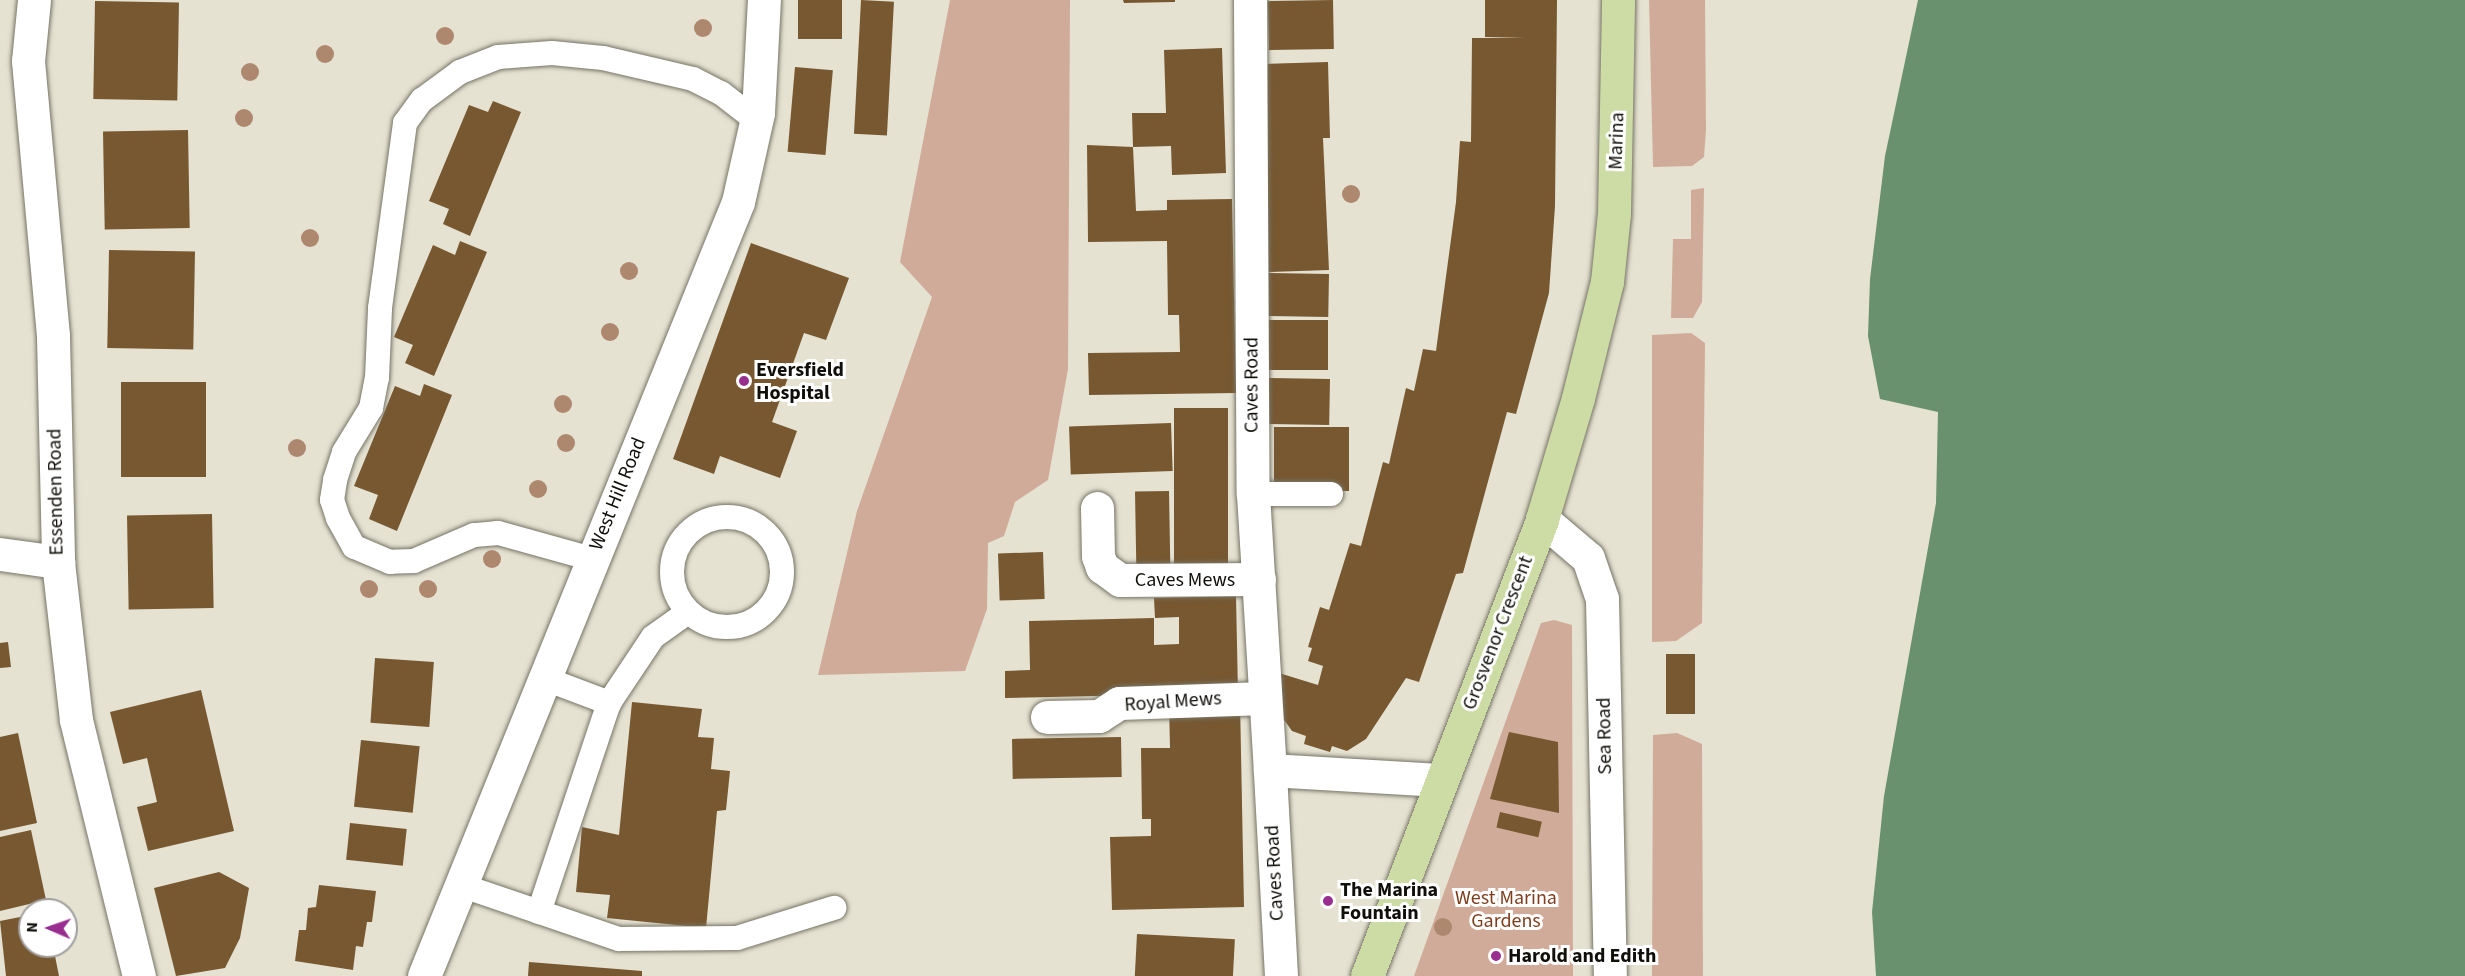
<!DOCTYPE html>
<style>
body{margin:0}
#map{position:relative;width:2465px;height:976px;overflow:hidden;background:#e5e2d2;font-family:"Source Sans 3",sans-serif}
div>[style]{position:absolute}
.green>*{inset:0;background:#d0ab99}
.water>*{inset:0;background:#6a916d}
.building>*{inset:0;background:#775831;transform-origin:0 0}
.roads{filter:drop-shadow(0 0 2px #777466) drop-shadow(0 0 2px #777466)}
.service>*{height:24px;margin:-12px;padding:0 12px;transform-origin:12px;border-radius:12px;background:#fff}
.service>.ring{margin:-12px;padding:0;box-sizing:content-box;background:none;border:24px solid #fff;border-radius:50%}
.minor>*{height:33px;margin:-16.5px;padding:0 16.5px;transform-origin:16.5px;border-radius:16.5px;background:#fff}
.trunk>*{height:33px;margin:-16.5px;padding:0 16.5px;transform-origin:16.5px;border-radius:16.5px;background:#ccdca4}
.trees>*{width:18px;height:18px;margin:-9px;border-radius:50%;background:#ad886f}
.dots>*{width:16px;height:16px;translate:-50% -50%;box-sizing:border-box;border:3px solid #fff;border-radius:50%}
span{translate:-50% -50%;white-space:nowrap;text-align:center;line-height:1.15;-webkit-text-stroke:6px #fff;paint-order:stroke}
.street-label{font-size:20px;color:#110f0a}
.poi-label{font-size:20px;color:#110f0a;font-weight:700}
.left{translate:0 -50%;text-align:left}
.park-label{font-size:20px;color:#7f3f1e}
.north{position:absolute;left:18px;top:898px;width:60px;height:60px;box-sizing:border-box;background:#fff;border:2px solid #a09f9d;border-radius:50%;rotate:272deg;font-size:16px;font-weight:700;line-height:24px;text-align:center;color:#110f0a}
.north::after{content:'';display:block;margin:auto;width:21px;height:27px;background:#982e90;clip-path:polygon(50% 0,100% 100%,50% 72%,0 100%)}
</style>
<div id="map">
<div class="green">
<div style="clip-path:polygon(950px 0,1070px 0,1068px 369px,1048px 480px,1015px 502px,1004px 536px,988px 543px,987px 609px,965px 671px,818px 675px,857px 511px,932px 297px,900px 262px)"></div>
<div style="clip-path:polygon(1649px 0,1705px 0,1706px 130px,1704px 157px,1692px 166px,1653px 167px)"></div>
<div style="clip-path:polygon(1704px 188px,1702px 302px,1693px 318px,1671px 318px,1673px 239px,1691px 239px,1691px 190px)"></div>
<div style="clip-path:polygon(1691px 333px,1705px 343px,1702px 623px,1676px 641px,1652px 642px,1652px 335px)"></div>
<div style="clip-path:polygon(1554px 620px,1572px 625px,1573px 976px,1414px 976px,1541px 623px)"></div>
<div style="clip-path:polygon(1677px 733px,1702px 744px,1703px 976px,1652px 976px,1653px 735px)"></div>
</div>
<div class="water">
<div style="clip-path:polygon(1918px 0,2465px 0,2465px 976px,1876px 976px,1872px 912px,1884px 796px,1936px 503px,1938px 412px,1880px 399px,1868px 336px,1870px 279px,1885px 156px)"></div>
</div>
<div class="building">
<div style="left:798px;top:0;width:44px;height:39px"></div>
<div style="left:861px;top:0;width:33px;height:134px;rotate:3deg"></div>
<div style="clip-path:polygon(1123px 0,1175px 0,1175px 2px,1124px 3px)"></div>
<div style="left:1333px;top:0;width:49px;height:65px;rotate:89deg"></div>
<div style="clip-path:polygon(1485px 0,1557px 0,1555px 206px,1549px 293px,1516px 414px,1507px 412px,1463px 573px,1456px 574px,1419px 682px,1406px 678px,1366px 739px,1347px 751px,1332px 746px,1330px 752px,1304px 744px,1306px 736px,1292px 731px,1275px 707px,1269px 670px,1318px 685px,1323px 666px,1308px 661px,1312px 648px,1308px 647px,1320px 607px,1329px 610px,1350px 543px,1361px 546px,1383px 462px,1389px 464px,1406px 388px,1414px 391px,1423px 349px,1436px 351px,1456px 202px,1460px 141px,1471px 142px,1472px 38px,1525px 38px,1485px 37px)"></div>
<div style="left:95px;top:1px;width:84px;height:98px;rotate:1deg"></div>
<div style="clip-path:polygon(1222px 48px,1226px 173px,1172px 175px,1171px 146px,1133px 147px,1132px 113px,1166px 113px,1164px 50px)"></div>
<div style="clip-path:polygon(1328px 62px,1330px 138px,1323px 138px,1329px 270px,1267px 272px,1263px 64px)"></div>
<div style="left:795px;top:67px;width:38px;height:85px;rotate:5deg"></div>
<div style="clip-path:polygon(493px 101px,521px 112px,470px 236px,443px 224px,449px 209px,429px 201px,469px 105px,488px 112px)"></div>
<div style="left:188px;top:130px;width:98px;height:85px;rotate:89deg"></div>
<div style="clip-path:polygon(1087px 145px,1133px 147px,1136px 211px,1167px 210px,1167px 200px,1232px 199px,1236px 393px,1089px 395px,1088px 353px,1180px 352px,1179px 315px,1168px 315px,1167px 241px,1088px 242px)"></div>
<div style="clip-path:polygon(460px 241px,487px 252px,434px 376px,405px 363px,413px 345px,394px 337px,433px 245px,455px 255px)"></div>
<div style="clip-path:polygon(751px 243px,849px 278px,826px 340px,804px 333px,772px 422px,797px 431px,780px 478px,720px 456px,714px 474px,673px 459px)"></div>
<div style="left:109px;top:250px;width:86px;height:98px;rotate:1deg"></div>
<div style="left:1268px;top:273px;width:61px;height:43px;rotate:1deg"></div>
<div style="left:1268px;top:320px;width:60px;height:50px"></div>
<div style="left:1268px;top:378px;width:62px;height:46px;rotate:1deg"></div>
<div style="left:121px;top:382px;width:85px;height:95px"></div>
<div style="clip-path:polygon(424px 384px,452px 395px,397px 531px,369px 519px,378px 495px,354px 486px,395px 386px,420px 396px)"></div>
<div style="left:1174px;top:408px;width:54px;height:167px"></div>
<div style="left:1171px;top:423px;width:48px;height:102px;rotate:88deg"></div>
<div style="left:1274px;top:427px;width:75px;height:64px"></div>
<div style="left:1169px;top:491px;width:79px;height:34px;rotate:89deg"></div>
<div style="left:212px;top:514px;width:94px;height:85px;rotate:89deg"></div>
<div style="left:1043px;top:552px;width:47px;height:45px;rotate:88deg"></div>
<div style="clip-path:polygon(1236px 596px,1238px 693px,1005px 698px,1005px 671px,1030px 670px,1029px 621px,1154px 618px,1154px 645px,1179px 644px,1179px 617px,1155px 618px,1154px 598px)"></div>
<div style="clip-path:polygon(8px 642px,11px 667px,0 668px,0 643px)"></div>
<div style="left:1666px;top:654px;width:29px;height:60px"></div>
<div style="left:375px;top:658px;width:59px;height:65px;rotate:4deg"></div>
<div style="clip-path:polygon(201px 690px,234px 831px,148px 851px,137px 807px,157px 802px,147px 758px,123px 764px,110px 712px)"></div>
<div style="clip-path:polygon(1240px 701px,1244px 907px,1112px 910px,1110px 837px,1151px 836px,1151px 819px,1142px 819px,1141px 748px,1170px 748px,1169px 703px)"></div>
<div style="clip-path:polygon(632px 702px,702px 709px,698px 737px,714px 738px,711px 769px,730px 771px,726px 810px,717px 811px,706px 928px,607px 918px,610px 895px,576px 892px,582px 827px,619px 835px)"></div>
<div style="clip-path:polygon(1509px 732px,1558px 742px,1559px 813px,1490px 799px)"></div>
<div style="clip-path:polygon(18px 733px,37px 823px,0 831px,0 737px)"></div>
<div style="left:1121px;top:737px;width:40px;height:109px;rotate:89deg"></div>
<div style="left:361px;top:740px;width:59px;height:67px;rotate:6deg"></div>
<div style="left:1500px;top:812px;width:43px;height:16px;rotate:13deg"></div>
<div style="left:350px;top:823px;width:57px;height:37px;rotate:6deg"></div>
<div style="clip-path:polygon(31px 830px,46px 900px,0 911px,0 837px)"></div>
<div style="clip-path:polygon(219px 872px,249px 888px,240px 938px,225px 968px,176px 976px,154px 888px)"></div>
<div style="clip-path:polygon(319px 885px,376px 891px,372px 922px,367px 922px,363px 947px,356px 946px,353px 970px,295px 961px,299px 930px,306px 930px,308px 908px,316px 907px)"></div>
<div style="clip-path:polygon(30px 915px,30px 946px,53px 946px,59px 976px,6px 976px,0 921px)"></div>
<div style="left:1137px;top:934px;width:98px;height:42px;rotate:3deg"></div>
<div style="clip-path:polygon(529px 962px,642px 971px,642px 976px,528px 976px)"></div>
</div>
<div class="roads">
<div class="service">
<div style="left:1253px;top:494px;width:78px"></div>
<div class="ring" style="left:672px;top:517px;width:86px;height:86px"></div>
<div style="left:592px;top:559px;width:98px;rotate:-164.5deg"></div>
<div style="left:498px;top:533px;width:24px;rotate:175deg"></div>
<div style="left:474px;top:535px;width:65px;rotate:156.6deg"></div>
<div style="left:414px;top:561px;width:24px;rotate:178deg"></div>
<div style="left:390px;top:562px;width:39px;rotate:-157deg"></div>
<div style="left:354px;top:547px;width:33px;rotate:-119deg"></div>
<div style="left:338px;top:518px;width:19px;rotate:-108deg"></div>
<div style="left:332px;top:500px;width:20px;rotate:-81deg"></div>
<div style="left:335px;top:480px;width:29px;rotate:-72deg"></div>
<div style="left:344px;top:452px;width:52px;rotate:-58.5deg"></div>
<div style="left:371px;top:408px;width:31px;rotate:-79deg"></div>
<div style="left:377px;top:378px;width:70px;rotate:-87.5deg"></div>
<div style="left:380px;top:308px;width:187px;rotate:-82.3deg"></div>
<div style="left:405px;top:123px;width:29px;rotate:-54deg"></div>
<div style="left:422px;top:100px;width:47px;rotate:-36.4deg"></div>
<div style="left:460px;top:72px;width:41px;rotate:-21.5deg"></div>
<div style="left:498px;top:57px;width:54px;rotate:-4.2deg"></div>
<div style="left:552px;top:53px;width:51px;rotate:5.6deg"></div>
<div style="left:603px;top:58px;width:92px;rotate:13.1deg"></div>
<div style="left:693px;top:79px;width:31px;rotate:27deg"></div>
<div style="left:721px;top:93px;width:46px;rotate:37.9deg"></div>
<div style="left:543px;top:678px;width:71px;rotate:20.7deg"></div>
<div style="left:460px;top:885px;width:168px;rotate:18.8deg"></div>
<div style="left:619px;top:939px;width:118px;rotate:-0.5deg"></div>
<div style="left:737px;top:938px;width:102px;rotate:-17.2deg"></div>
<div style="left:539px;top:912px;width:220px;rotate:-71.5deg"></div>
<div style="left:609px;top:703px;width:79px;rotate:-56.3deg"></div>
<div style="left:653px;top:637px;width:43px;rotate:-35.5deg"></div>
</div>
<div class="minor">
<div style="left:34px;top:0;width:61px;rotate:95.6deg"></div>
<div style="left:28px;top:61px;width:276px;rotate:84.8deg"></div>
<div style="left:53px;top:336px;width:226px;rotate:88.7deg"></div>
<div style="left:58px;top:562px;width:159px;rotate:83.5deg"></div>
<div style="left:76px;top:720px;width:264px;rotate:76.2deg"></div>
<div style="left:1250px;top:0;width:494px;rotate:89.7deg"></div>
<div style="left:1253px;top:494px;width:277px;rotate:86.5deg"></div>
<div style="left:1097px;top:508px;width:48px;rotate:88.8deg"></div>
<div style="left:1098px;top:556px;width:12px;rotate:70deg"></div>
<div style="left:1102px;top:567px;width:22px;rotate:36deg"></div>
<div style="left:1120px;top:580px;width:139px;rotate:-0.4deg"></div>
<div style="left:1542px;top:519px;width:60px;rotate:40.3deg"></div>
<div style="left:1588px;top:558px;width:43px;rotate:71.1deg"></div>
<div style="left:1602px;top:599px;width:377px;rotate:88.8deg"></div>
<div style="left:0;top:554px;width:59px;rotate:7.9deg"></div>
<div style="left:1047px;top:717px;width:52px;rotate:-1.1deg"></div>
<div style="left:1099px;top:716px;width:24px;rotate:-33deg"></div>
<div style="left:1119px;top:703px;width:146px;rotate:-2deg"></div>
<div style="left:424px;top:976px;width:835px;rotate:-67.92deg"></div>
<div style="left:738px;top:202px;width:91px;rotate:-77.3deg"></div>
<div style="left:758px;top:113px;width:113px;rotate:-87deg"></div>
<div style="left:1281px;top:976px;width:206px;rotate:-93.1deg"></div>
<div style="left:1270px;top:770px;width:170px;rotate:3.4deg"></div>
</div>
<div class="trunk">
<div style="left:1367px;top:976px;width:489px;rotate:-69deg"></div>
<div style="left:1542px;top:519px;width:126px;rotate:-73.4deg"></div>
<div style="left:1578px;top:398px;width:120px;rotate:-76deg"></div>
<div style="left:1607px;top:282px;width:69px;rotate:-84.2deg"></div>
<div style="left:1614px;top:213px;width:213px;rotate:-88.9deg"></div>
</div>
</div>
<div class="trees">
<div style="left:703px;top:28px"></div>
<div style="left:445px;top:36px"></div>
<div style="left:325px;top:54px"></div>
<div style="left:250px;top:72px"></div>
<div style="left:244px;top:118px"></div>
<div style="left:1351px;top:194px"></div>
<div style="left:310px;top:238px"></div>
<div style="left:629px;top:271px"></div>
<div style="left:610px;top:332px"></div>
<div style="left:563px;top:404px"></div>
<div style="left:566px;top:443px"></div>
<div style="left:297px;top:448px"></div>
<div style="left:538px;top:489px"></div>
<div style="left:492px;top:559px"></div>
<div style="left:369px;top:589px"></div>
<div style="left:428px;top:589px"></div>
<div style="left:1443px;top:927px"></div>
</div>
<div class="dots">
<div style="left:744px;top:381px;background:#982e90"></div>
<div style="left:1328px;top:901px;background:#982e90"></div>
<div style="left:1496px;top:956px;background:#982e90"></div>
</div>
<div class="street-label">
<span style="left:1617px;top:141px;rotate:-88deg">Marina</span>
<span style="left:1252px;top:385px;rotate:-90deg">Caves Road</span>
<span style="left:56px;top:492px;rotate:-91deg">Essenden Road</span>
<span style="left:618px;top:494px;rotate:-68deg">West Hill Road</span>
<span style="left:1185px;top:580px">Caves Mews</span>
<span style="left:1498px;top:633px;rotate:-69deg">Grosvenor Crescent</span>
<span style="left:1173px;top:702px;rotate:-4deg">Royal Mews</span>
<span style="left:1605px;top:736px;rotate:-91deg">Sea Road</span>
<span style="left:1275px;top:873px;rotate:-93deg">Caves Road</span>
</div>
<div class="poi-label">
<span class="left" style="left:756px;top:382px">Eversfield<br>Hospital</span>
<span class="left" style="left:1340px;top:902px">The Marina<br>Fountain</span>
<span class="left" style="left:1508px;top:956px">Harold and Edith</span>
</div>
<div class="park-label">
<span style="left:1506px;top:910px">West Marina<br>Gardens</span>
</div>
<div class="north">N</div>
</div>
